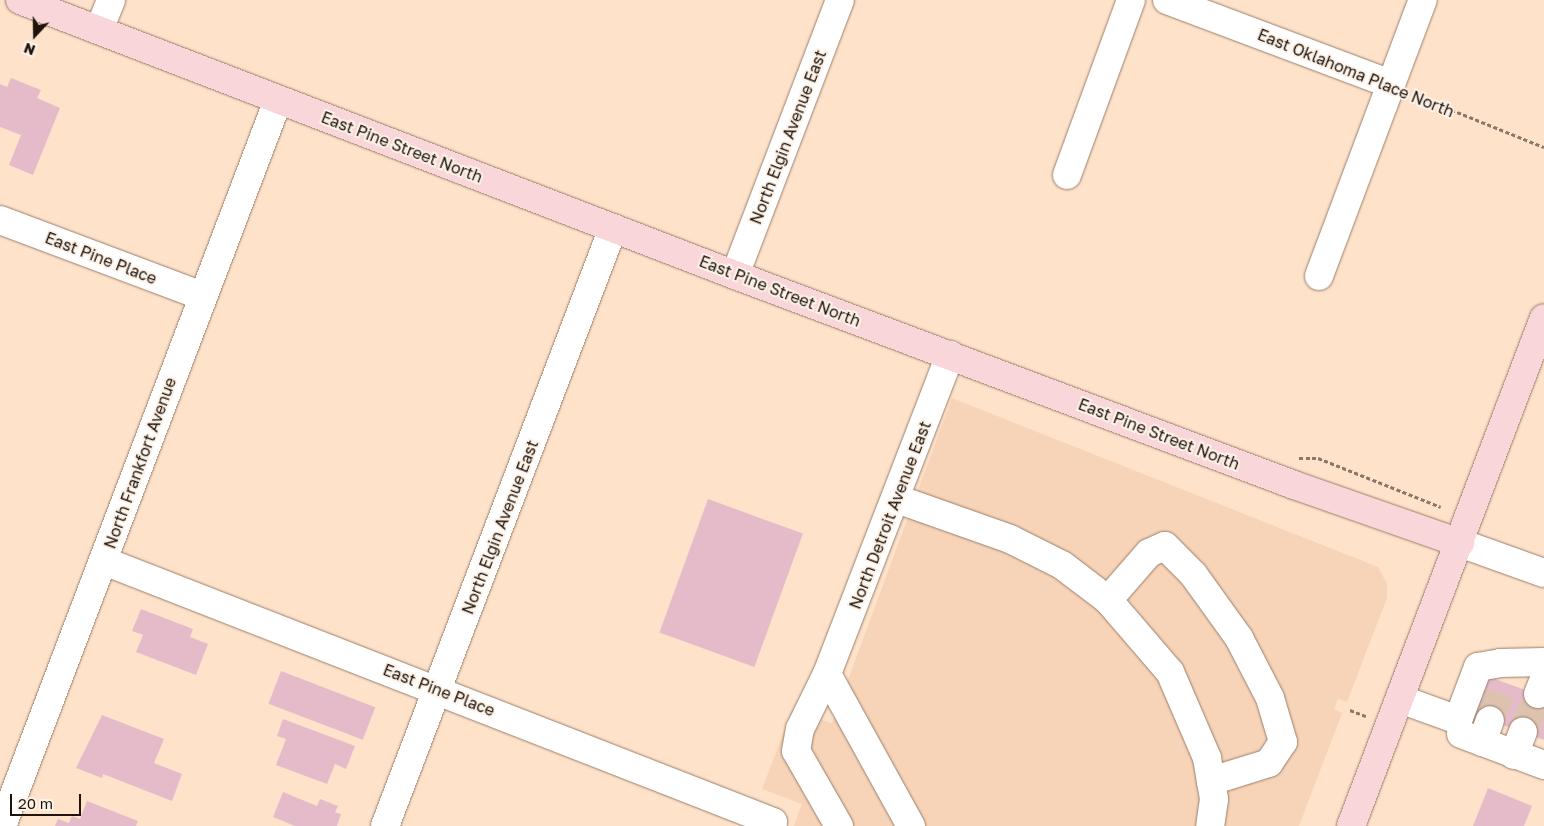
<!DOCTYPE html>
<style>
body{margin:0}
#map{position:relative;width:1544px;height:826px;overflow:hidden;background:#ffe2ca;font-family:"Golos Text",sans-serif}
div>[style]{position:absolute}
.built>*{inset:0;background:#f7d4b8}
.building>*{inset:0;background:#e6bbc9;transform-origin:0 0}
.minor-tunnel>*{height:28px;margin-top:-14px;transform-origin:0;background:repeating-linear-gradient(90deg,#ddc3ae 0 28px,transparent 0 42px)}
.path>*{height:3px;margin-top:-1.5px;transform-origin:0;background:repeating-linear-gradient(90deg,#8b7868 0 4px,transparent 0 6.5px)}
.roads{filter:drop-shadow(0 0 1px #997f69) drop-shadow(0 0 1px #997f69)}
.minor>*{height:28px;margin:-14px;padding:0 14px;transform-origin:14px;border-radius:14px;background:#fff}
.major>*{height:28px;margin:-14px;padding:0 14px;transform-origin:14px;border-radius:14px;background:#f9d6d9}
span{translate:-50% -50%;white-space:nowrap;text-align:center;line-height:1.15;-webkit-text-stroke:4px #fef3e9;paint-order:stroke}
.street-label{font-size:16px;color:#1e140c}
.north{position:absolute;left:10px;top:10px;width:50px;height:50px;-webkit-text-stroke:4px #fef3e9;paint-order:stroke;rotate:201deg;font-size:14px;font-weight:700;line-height:20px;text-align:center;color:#1e140c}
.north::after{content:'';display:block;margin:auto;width:18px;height:22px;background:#1e140c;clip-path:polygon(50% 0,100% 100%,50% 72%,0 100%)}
.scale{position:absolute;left:10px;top:794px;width:71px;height:22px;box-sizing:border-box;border:2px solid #1e140c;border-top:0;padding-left:6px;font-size:15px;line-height:18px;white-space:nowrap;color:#1e140c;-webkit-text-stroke:4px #fef3e9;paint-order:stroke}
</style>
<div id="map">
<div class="built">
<div style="clip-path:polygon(952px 398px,1378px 567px,1387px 584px,1387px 598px,1347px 702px,1338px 699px,1334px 709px,1342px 713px,1299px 826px,794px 826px,802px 804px,762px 789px,792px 710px,832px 723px)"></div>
</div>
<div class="building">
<div style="clip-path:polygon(11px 78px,41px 90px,37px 98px,60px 108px,33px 175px,9px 165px,21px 135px,0 127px,0 84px,7px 87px)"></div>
<div style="left:708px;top:499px;width:101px;height:142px;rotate:20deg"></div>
<div style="clip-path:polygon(141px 609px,193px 629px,190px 637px,208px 644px,196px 675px,136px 652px,143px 635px,132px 631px)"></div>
<div style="left:281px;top:671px;width:101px;height:35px;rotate:21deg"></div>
<div style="clip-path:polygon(1487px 676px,1544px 697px,1544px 740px,1473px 714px)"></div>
<div style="clip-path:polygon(102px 715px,164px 739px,154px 763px,182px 774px,172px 801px,103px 774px,102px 778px,76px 768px)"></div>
<div style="clip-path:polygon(283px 719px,355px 746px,346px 769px,335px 764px,327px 784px,276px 765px,286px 739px,277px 736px)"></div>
<div style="clip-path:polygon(1488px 788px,1532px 806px,1524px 826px,1473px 826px)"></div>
<div style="clip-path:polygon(283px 792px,317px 806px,320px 799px,338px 806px,335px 812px,341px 814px,337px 826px,295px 826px,273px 817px)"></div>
<div style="clip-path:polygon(87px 801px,138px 821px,136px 826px,55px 826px,58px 819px,69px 823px,72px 816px,80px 819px)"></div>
</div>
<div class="minor-tunnel">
<div style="left:1490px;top:720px;width:40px;rotate:-69.8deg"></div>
<div style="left:1523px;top:732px;width:41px;rotate:-68.5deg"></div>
</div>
<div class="path">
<div style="left:1415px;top:95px;width:139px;rotate:22deg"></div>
<div style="left:1299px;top:458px;width:19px"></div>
<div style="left:1318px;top:458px;width:132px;rotate:21.7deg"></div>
<div style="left:1350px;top:710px;width:17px;rotate:21deg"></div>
</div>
<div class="roads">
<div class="minor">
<div style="left:1167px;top:0;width:238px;rotate:20.6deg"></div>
<div style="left:99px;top:30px;width:32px;rotate:-68deg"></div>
<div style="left:1067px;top:175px;width:186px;rotate:-69.9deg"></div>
<div style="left:0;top:220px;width:216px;rotate:20.6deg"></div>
<div style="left:735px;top:275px;width:294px;rotate:-69.1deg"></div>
<div style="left:1319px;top:276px;width:295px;rotate:-69.4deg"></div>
<div style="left:897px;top:499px;width:120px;rotate:19.5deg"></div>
<div style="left:1010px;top:539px;width:58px;rotate:26.6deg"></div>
<div style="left:1062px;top:565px;width:58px;rotate:37.3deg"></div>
<div style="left:1108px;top:600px;width:95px;rotate:49.3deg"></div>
<div style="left:1170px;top:672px;width:94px;rotate:66.7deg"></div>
<div style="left:1207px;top:758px;width:42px;rotate:80.3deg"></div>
<div style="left:1214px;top:799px;width:27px;rotate:98deg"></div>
<div style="left:1460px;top:543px;width:89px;rotate:19.7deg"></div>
<div style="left:104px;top:561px;width:718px;rotate:21.31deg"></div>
<div style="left:773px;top:822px;width:4px;rotate:117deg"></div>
<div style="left:1108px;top:600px;width:62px;rotate:-48.9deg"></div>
<div style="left:1149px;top:553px;width:17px;rotate:-24deg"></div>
<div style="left:1165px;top:546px;width:40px;rotate:45deg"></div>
<div style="left:1193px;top:574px;width:79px;rotate:54.3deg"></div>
<div style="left:1239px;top:638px;width:68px;rotate:62.7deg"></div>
<div style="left:1270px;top:698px;width:46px;rotate:73.5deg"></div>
<div style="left:1283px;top:742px;width:25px;rotate:124deg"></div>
<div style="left:1269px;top:763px;width:61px;rotate:162.8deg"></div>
<div style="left:827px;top:674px;width:174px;rotate:61.1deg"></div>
<div style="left:1538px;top:694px;width:16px;rotate:-68deg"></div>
<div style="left:1400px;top:699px;width:62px;rotate:19.9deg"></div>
<div style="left:1458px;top:720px;width:57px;rotate:-69.3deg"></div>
<div style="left:1478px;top:667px;width:22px;rotate:-10deg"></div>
<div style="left:1500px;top:663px;width:44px;rotate:-1.3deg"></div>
<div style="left:1461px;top:734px;width:89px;rotate:20.5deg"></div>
<div style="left:1482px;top:742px;width:23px;rotate:-70deg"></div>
<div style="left:1514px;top:755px;width:25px;rotate:-69deg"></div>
<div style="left:2px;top:826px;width:777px;rotate:-69.18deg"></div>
<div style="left:385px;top:826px;width:640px;rotate:-69.13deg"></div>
<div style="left:839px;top:826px;width:86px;rotate:-119.8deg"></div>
<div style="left:796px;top:751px;width:22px;rotate:-80deg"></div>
<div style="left:800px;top:729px;width:61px;rotate:-63.9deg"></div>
<div style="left:827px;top:674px;width:342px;rotate:-68.9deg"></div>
</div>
<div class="major">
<div style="left:20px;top:0;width:766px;rotate:21.04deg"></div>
<div style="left:735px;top:275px;width:597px;rotate:20.59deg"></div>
<div style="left:1294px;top:485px;width:176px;rotate:19.3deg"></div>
<div style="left:1351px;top:826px;width:543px;rotate:-69.2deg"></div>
</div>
</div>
<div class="street-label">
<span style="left:1356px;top:73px;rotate:22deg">East Oklahoma Place North</span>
<span style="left:788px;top:137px;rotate:-69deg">North Elgin Avenue East</span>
<span style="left:402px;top:147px;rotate:21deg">East Pine Street North</span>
<span style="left:101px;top:258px;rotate:21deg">East Pine Place</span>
<span style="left:780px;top:291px;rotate:21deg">East Pine Street North</span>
<span style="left:1159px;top:434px;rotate:21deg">East Pine Street North</span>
<span style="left:140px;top:463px;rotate:-70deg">North Frankfort Avenue</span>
<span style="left:890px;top:515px;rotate:-69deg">North Detroit Avenue East</span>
<span style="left:500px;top:527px;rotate:-69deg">North Elgin Avenue East</span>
<span style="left:439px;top:690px;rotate:21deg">East Pine Place</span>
</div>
<div class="north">N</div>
<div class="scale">20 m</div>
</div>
